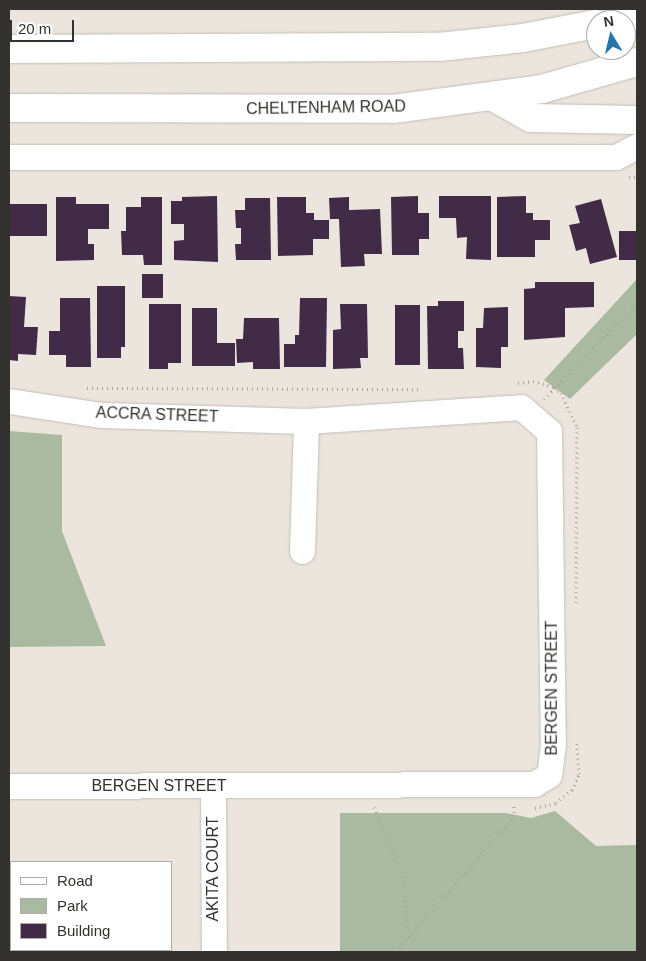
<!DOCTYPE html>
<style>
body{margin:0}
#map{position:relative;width:646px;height:961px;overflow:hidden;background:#ebe5dd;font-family:Arial,sans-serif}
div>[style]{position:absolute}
.green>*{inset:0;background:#a9baa0}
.building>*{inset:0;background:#422b47;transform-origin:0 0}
.path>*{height:3px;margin-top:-1.5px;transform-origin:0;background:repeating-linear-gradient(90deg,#aaa59f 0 1px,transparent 0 5px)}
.roads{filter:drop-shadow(0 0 1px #c3beb6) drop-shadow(0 0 1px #c3beb6)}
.minor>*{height:25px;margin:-12.5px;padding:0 12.5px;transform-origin:12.5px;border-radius:12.5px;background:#fff}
.major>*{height:28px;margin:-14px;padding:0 14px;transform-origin:14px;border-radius:14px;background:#fff}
span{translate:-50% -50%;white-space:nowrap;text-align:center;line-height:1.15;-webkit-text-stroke:5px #fff;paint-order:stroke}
.street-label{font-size:16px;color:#34322f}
.frame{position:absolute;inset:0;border:10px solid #34322f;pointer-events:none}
.legend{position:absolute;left:10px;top:861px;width:162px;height:90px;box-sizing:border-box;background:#fff;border:1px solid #aeadac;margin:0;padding:6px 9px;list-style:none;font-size:15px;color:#34322f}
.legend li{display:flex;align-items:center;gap:10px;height:25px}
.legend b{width:25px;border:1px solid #aeadac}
.north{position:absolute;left:586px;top:10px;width:50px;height:50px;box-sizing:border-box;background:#fff;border:1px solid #aeadac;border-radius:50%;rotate:351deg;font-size:14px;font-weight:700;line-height:20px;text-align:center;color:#34322f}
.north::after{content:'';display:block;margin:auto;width:18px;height:22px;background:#2676a7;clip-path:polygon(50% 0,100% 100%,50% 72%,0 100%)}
.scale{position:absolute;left:10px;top:20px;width:64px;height:22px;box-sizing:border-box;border:2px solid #34322f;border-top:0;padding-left:6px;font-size:15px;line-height:18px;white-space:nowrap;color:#34322f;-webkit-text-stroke:4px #fff;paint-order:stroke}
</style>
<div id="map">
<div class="green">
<div style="clip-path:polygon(637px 279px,637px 334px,570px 399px,544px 380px)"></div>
<div style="clip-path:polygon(9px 431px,62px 435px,62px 531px,106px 646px,9px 647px)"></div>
<div style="clip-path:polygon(555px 811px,596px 846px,637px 845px,637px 952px,340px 952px,340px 813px,505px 813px,531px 818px)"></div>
</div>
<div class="building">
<div style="clip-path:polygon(217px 196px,218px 262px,174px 260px,174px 241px,184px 240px,184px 224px,171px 224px,171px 201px,182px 201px,182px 197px)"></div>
<div style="clip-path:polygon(418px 196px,418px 213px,429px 213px,429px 239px,419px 239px,419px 255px,392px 255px,391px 197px)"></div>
<div style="clip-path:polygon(439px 196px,491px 196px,491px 260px,466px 259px,467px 237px,457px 238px,456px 218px,439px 218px)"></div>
<div style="clip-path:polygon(526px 196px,526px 213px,533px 213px,533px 220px,550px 220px,550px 240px,535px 240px,535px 257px,497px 257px,497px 197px)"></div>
<div style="clip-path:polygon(56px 197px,76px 197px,76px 204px,109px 204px,109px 229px,88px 229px,88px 244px,94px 244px,94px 260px,56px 261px)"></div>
<div style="clip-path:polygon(141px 197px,162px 197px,162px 265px,144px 265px,143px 255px,122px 255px,121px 231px,126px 231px,126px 207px,141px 207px)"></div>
<div style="clip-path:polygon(277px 197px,306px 197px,306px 213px,314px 213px,314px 220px,329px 220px,329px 239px,313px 239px,313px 255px,278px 256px)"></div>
<div style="clip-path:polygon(349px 197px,349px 210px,380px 209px,382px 254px,364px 254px,365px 266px,341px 267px,339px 219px,330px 219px,329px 198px)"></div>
<div style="clip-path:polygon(245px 198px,270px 198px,271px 260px,236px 260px,235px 244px,241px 244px,241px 228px,236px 228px,235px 210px,245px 210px)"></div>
<div style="clip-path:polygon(601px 199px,617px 257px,590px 264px,586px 248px,576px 251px,569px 225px,580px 223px,575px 206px)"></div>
<div style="left:9px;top:204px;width:38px;height:32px"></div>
<div style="left:619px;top:231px;width:18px;height:29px"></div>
<div style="left:142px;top:274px;width:21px;height:24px"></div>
<div style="clip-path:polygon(535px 282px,594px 282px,594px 307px,565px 308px,565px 337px,524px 340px,524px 289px,535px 288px)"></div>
<div style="clip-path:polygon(97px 286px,125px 286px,125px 347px,121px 347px,121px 358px,97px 358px)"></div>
<div style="clip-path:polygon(9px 296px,26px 297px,24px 327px,38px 327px,36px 355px,18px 354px,18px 361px,9px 360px)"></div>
<div style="clip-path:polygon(60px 298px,90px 298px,91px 367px,66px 367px,66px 355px,49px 355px,49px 331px,60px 331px)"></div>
<div style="clip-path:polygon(300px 298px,327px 298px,326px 367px,284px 367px,284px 344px,295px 344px,295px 335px,299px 335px)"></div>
<div style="clip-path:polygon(438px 301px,464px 301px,464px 331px,458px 331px,458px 348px,463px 348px,464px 369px,428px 369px,427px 306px,438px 306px)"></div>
<div style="clip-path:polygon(149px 304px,181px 304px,181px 363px,168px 363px,168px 369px,149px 369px)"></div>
<div style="clip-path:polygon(340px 304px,367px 304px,368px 358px,360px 358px,361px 368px,333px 369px,333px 330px,341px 329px)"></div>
<div style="left:395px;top:305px;width:25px;height:60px"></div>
<div style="clip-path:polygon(508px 307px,508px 347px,501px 347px,501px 368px,476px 367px,476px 328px,483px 328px,484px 308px)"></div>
<div style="clip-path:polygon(192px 308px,217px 308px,217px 343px,235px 343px,235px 366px,192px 366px)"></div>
<div style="clip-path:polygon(244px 318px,279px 318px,280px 369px,253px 369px,253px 362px,237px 363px,236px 339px,243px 339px)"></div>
</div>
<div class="path">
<div style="left:629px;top:177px;width:8px"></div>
<div style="left:518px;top:383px;width:15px;rotate:-8deg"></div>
<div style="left:533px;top:381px;width:22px;rotate:16deg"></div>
<div style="left:554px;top:387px;width:9px;rotate:41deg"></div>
<div style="left:561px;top:393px;width:38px;rotate:65deg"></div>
<div style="left:577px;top:427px;width:178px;rotate:90.3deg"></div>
<div style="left:87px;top:388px;width:331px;rotate:0.2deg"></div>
<div style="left:544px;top:399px;width:134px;rotate:-45.9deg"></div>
<div style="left:374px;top:807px;width:75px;rotate:67.2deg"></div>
<div style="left:403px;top:876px;width:58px;rotate:85.1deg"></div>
<div style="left:535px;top:808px;width:22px;rotate:-13deg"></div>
<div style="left:556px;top:803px;width:21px;rotate:-39deg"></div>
<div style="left:572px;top:790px;width:17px;rotate:-66deg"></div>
<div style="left:579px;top:774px;width:31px;rotate:-94deg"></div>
<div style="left:396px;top:952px;width:179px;rotate:-48.8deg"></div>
<div style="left:514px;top:817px;width:12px;rotate:-90deg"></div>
</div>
<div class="roads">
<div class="minor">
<div style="left:9px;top:157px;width:607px"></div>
<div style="left:616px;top:157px;width:24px;rotate:-28deg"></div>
<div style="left:9px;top:401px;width:94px;rotate:8.6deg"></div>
<div style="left:102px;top:415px;width:204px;rotate:1.7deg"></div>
<div style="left:306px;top:421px;width:215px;rotate:-3.7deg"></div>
<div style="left:521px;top:407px;width:37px;rotate:41deg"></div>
<div style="left:549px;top:431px;width:313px;rotate:89.3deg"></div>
<div style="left:553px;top:744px;width:31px;rotate:97deg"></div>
<div style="left:549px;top:775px;width:17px;rotate:149deg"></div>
<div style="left:534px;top:784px;width:525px;rotate:179.78deg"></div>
<div style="left:302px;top:551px;width:130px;rotate:-88.2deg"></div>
<div style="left:213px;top:785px;width:167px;rotate:89.7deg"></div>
</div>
<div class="major">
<div style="left:616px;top:20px;width:22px;rotate:-13deg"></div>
<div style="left:9px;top:49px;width:430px;rotate:-0.3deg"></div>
<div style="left:439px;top:47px;width:84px;rotate:-6.1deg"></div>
<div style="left:523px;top:38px;width:74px;rotate:-10.9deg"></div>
<div style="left:495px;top:98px;width:41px;rotate:29.1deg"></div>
<div style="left:531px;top:118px;width:106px;rotate:1.1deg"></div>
<div style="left:9px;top:108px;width:384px;rotate:0.1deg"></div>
<div style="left:393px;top:109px;width:150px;rotate:-7.6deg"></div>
<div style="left:542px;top:89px;width:99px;rotate:-15.9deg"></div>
</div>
</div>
<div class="street-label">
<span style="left:326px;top:108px;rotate:-1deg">CHELTENHAM ROAD</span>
<span style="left:157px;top:415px;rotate:2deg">ACCRA STREET</span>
<span style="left:552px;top:688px;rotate:-90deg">BERGEN STREET</span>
<span style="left:159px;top:786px">BERGEN STREET</span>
<span style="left:213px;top:869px;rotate:-90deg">AKITA COURT</span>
</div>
<div class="frame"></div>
<ul class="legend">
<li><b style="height:6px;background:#fff"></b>Road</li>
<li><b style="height:14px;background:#a9baa0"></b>Park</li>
<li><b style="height:14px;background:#422b47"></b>Building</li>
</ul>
<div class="north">N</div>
<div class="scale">20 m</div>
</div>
